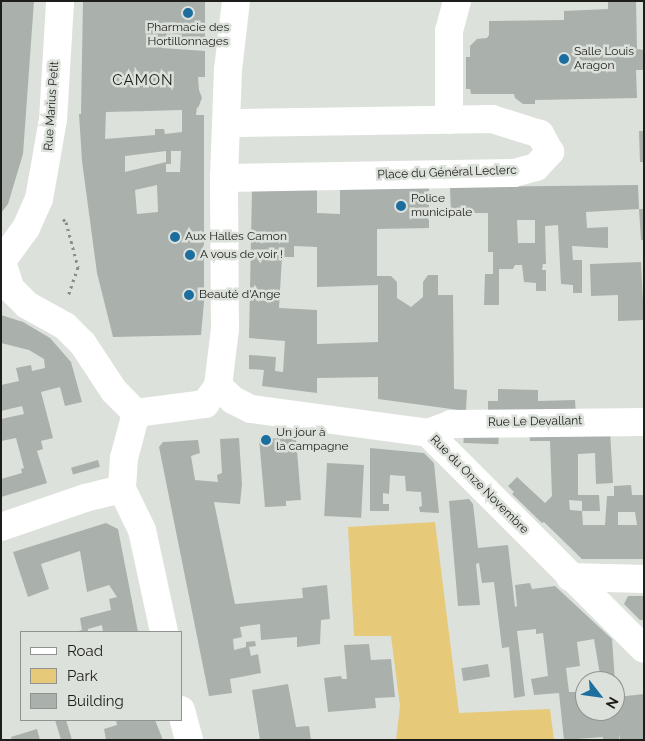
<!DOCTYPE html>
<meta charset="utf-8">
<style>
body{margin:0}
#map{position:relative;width:645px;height:741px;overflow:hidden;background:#dde1db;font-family:Raleway,sans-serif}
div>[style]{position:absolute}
.green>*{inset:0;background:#e7c97a}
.building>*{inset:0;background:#aab0ac;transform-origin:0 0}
.path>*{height:3px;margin-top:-1.5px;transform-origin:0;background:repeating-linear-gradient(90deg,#8a8d89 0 2.5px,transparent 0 6.5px)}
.street>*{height:28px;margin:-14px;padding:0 14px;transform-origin:14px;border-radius:14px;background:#fff}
.secondary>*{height:28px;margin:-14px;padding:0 14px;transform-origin:14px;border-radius:14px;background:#fff}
.dots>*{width:14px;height:14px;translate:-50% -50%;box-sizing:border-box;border:2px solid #dde1db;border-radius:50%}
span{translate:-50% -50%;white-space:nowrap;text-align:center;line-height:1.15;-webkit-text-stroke:5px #dde1db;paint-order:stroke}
.poi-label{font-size:12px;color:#1d1e1c}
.left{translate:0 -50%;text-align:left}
.street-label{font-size:12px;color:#1d1e1c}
.quarter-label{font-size:15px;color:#1d1e1c;letter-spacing:1px}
.frame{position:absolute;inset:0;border:2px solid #1d1e1c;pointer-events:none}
.legend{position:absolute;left:20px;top:631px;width:162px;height:90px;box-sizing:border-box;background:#dde1db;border:1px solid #90938f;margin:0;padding:6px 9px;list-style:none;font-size:15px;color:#1d1e1c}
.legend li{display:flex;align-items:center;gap:10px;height:25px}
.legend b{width:25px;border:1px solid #90938f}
.north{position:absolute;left:575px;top:671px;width:50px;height:50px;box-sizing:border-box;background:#dde1db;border:1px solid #90938f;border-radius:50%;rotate:120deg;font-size:14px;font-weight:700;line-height:20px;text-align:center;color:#1d1e1c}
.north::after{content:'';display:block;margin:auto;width:18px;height:22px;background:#1c6e9f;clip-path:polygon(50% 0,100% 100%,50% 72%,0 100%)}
</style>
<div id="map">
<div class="green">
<div style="clip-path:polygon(435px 522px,459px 713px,550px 709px,554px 740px,396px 740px,400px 706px,391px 636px,354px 636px,348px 527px)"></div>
</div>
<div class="building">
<div style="clip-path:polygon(4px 1px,34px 1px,23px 154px,8px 204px,1px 213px,1px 2px)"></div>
<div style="clip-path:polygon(evenodd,83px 1px,205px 1px,205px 46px,180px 41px,162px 41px,162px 48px,205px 51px,205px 77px,198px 77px,199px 90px,202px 98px,198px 108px,197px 107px,196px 115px,204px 115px,204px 302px,201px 335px,113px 337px,97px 273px,82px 161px,79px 114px,81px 114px,83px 1px,182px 110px,182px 132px,165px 134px,164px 129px,155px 129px,155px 135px,105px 139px,106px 112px,182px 110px,83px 1px,166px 151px,166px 162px,125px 172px,125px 156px,166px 151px,83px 1px,171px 151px,181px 151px,180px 172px,166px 172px,166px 164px,171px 164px,171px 151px,83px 1px,157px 185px,158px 212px,137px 214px,135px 190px,157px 185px)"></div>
<div style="clip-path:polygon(608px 1px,636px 1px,637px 49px,644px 50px,644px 70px,636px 70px,637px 98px,535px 100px,535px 104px,523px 104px,515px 98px,514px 94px,471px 94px,470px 89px,466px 89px,466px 57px,470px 57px,470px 46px,477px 39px,487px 38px,489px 35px,489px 21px,564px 20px,564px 11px,608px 9px)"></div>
<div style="clip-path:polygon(639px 131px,644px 131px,644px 162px,640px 162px)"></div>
<div style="clip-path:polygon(evenodd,638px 185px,639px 209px,586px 212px,587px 228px,608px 227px,608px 248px,572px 246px,573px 260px,582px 260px,582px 293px,573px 293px,573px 285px,561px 284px,558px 225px,545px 226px,546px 264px,543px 264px,542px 270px,546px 270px,546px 291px,536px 291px,536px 283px,524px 282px,522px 265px,515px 265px,513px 269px,499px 269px,499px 305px,484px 305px,485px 274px,493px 274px,493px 252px,488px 252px,488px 213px,451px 213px,450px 187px,638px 185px,517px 220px,535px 220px,535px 243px,518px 243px,517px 220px)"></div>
<div style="clip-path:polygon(evenodd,429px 188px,429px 228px,377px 229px,377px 276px,391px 276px,397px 282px,397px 298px,411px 307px,423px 297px,423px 282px,428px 275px,438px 275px,438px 295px,453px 295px,454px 389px,467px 390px,466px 411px,378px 399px,378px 377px,317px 378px,317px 393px,262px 386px,264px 370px,249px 369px,249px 355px,276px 357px,275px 371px,283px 372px,285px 341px,249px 338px,252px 190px,317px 189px,317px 213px,340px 214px,340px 189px,429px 188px,294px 246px,317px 247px,317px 287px,378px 285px,378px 342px,317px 344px,317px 310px,279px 308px,282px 257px,294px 257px,294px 246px)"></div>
<div style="clip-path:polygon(639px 209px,644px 209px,644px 240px,641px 240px)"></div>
<div style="clip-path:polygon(641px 262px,644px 320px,618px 321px,618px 295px,591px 296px,590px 264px)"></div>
<div style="clip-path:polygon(1px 315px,23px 322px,50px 338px,71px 362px,82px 402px,65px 406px,60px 387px,41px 392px,53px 438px,41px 441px,43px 449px,37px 451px,47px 483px,1px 497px,1px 479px,22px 473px,21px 469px,24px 468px,16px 438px,1px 441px,1px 419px,24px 414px,22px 406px,1px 411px,1px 385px,19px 381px,16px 368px,31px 365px,32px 371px,45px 368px,44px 359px,29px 350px,1px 343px)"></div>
<div style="clip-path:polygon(498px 389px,538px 390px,538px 401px,575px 400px,576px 415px,488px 414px,488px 401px,498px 401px)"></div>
<div style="left:464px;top:428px;width:35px;height:15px;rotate:2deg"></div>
<div style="clip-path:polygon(evenodd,529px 429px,610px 430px,613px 483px,596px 484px,595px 453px,578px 454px,578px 495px,599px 495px,600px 511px,582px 511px,583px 525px,605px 525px,607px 496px,614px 496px,614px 486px,631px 485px,632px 495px,644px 495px,644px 559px,582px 559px,544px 522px,542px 523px,512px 494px,514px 492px,508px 486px,517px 477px,545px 503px,552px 496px,550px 441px,530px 441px,529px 429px,569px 500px,582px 501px,582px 511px,570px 510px,569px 500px,529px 429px,618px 512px,635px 512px,637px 525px,618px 525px,618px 512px)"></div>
<div style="clip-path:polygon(239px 438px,242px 484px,240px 504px,214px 502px,235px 604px,303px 598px,302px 588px,327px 585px,330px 619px,321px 620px,320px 644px,297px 647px,297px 637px,261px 640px,260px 624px,240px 627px,242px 637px,233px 639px,234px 650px,246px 647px,246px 642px,255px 641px,256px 646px,249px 647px,251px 656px,258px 654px,261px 673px,230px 679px,232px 693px,209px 696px,159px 447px,163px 442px,198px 440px,200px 453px,191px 456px,195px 480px,218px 482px,217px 475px,222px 473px,220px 439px)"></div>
<div style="clip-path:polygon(259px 438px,296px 439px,301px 500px,286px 501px,286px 506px,265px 507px)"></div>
<div style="clip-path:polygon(370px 448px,424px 453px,434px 463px,439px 513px,420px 512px,419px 507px,422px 506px,421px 492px,406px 491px,405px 476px,390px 475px,389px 494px,383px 493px,383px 504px,389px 504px,389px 511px,370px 511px)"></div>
<div style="left:98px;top:460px;width:7px;height:28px;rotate:74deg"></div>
<div style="left:327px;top:463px;width:37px;height:53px;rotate:3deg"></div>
<div style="clip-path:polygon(469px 499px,473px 504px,478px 548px,508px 545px,515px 607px,517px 606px,515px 585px,530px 583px,532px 589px,555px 586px,612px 639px,615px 681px,601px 681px,594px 639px,577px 642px,580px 666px,566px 668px,569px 692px,577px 692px,577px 699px,585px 698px,585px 711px,615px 711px,615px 691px,617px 697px,644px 694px,644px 740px,620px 740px,620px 734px,619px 740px,603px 740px,603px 737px,564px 740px,559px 693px,534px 695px,531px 679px,548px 676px,543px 633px,536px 634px,536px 629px,517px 631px,525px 696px,514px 698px,509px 647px,502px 648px,494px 582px,482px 583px,479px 563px,476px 564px,480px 605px,458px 606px,449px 501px)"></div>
<div style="clip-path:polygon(106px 523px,118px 529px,138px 632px,103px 632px,102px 625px,88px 629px,88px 632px,75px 632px,82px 630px,80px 618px,111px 610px,109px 599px,117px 597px,109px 585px,87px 592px,80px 551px,41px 564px,49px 589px,28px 597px,13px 552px)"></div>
<div style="clip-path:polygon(628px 596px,644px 596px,644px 620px,640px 620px,624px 604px)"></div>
<div style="clip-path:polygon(369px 644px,371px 660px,391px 659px,395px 697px,375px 698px,376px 708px,328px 712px,324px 678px,341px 676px,342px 679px,347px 679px,344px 645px)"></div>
<div style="left:488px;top:664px;width:13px;height:27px;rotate:81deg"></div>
<div style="clip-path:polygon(288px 684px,296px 727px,309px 726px,311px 740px,260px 740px,252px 690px)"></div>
<div style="clip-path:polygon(55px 720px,66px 720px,72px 740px,61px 740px)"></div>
<div style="clip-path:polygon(116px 720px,155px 720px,163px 740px,106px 740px,104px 729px,117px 725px)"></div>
<div style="clip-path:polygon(37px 729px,40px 740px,12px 740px,11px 737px)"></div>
</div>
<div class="path">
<div style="left:63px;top:219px;width:4px;rotate:45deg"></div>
<div style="left:66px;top:222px;width:47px;rotate:75.1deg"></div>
<div style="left:78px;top:267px;width:31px;rotate:109deg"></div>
</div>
<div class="street">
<div style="left:449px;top:120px;width:89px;rotate:-90deg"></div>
<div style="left:449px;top:31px;width:31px;rotate:-75deg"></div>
<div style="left:224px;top:178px;width:290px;rotate:-1deg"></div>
<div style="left:514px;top:173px;width:23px;rotate:-15deg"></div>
<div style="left:536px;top:167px;width:21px;rotate:-47deg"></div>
<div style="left:550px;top:152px;width:21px;rotate:-119deg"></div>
<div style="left:540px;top:134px;width:50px;rotate:-162.6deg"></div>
<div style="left:492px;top:119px;width:266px;rotate:179.1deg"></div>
<div style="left:218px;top:386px;width:21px;rotate:43deg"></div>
<div style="left:233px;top:400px;width:20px;rotate:27deg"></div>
<div style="left:251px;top:409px;width:179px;rotate:7.7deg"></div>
<div style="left:428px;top:433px;width:305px;rotate:45deg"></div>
<div style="left:428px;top:433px;width:25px;rotate:-21deg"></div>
<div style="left:451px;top:424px;width:193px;rotate:-0.6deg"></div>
<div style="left:570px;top:577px;width:74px;rotate:1.5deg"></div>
</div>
<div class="secondary">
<div style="left:2px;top:261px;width:41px;rotate:-54deg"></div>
<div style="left:26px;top:228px;width:32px;rotate:-66deg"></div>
<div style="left:39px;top:199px;width:80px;rotate:-80deg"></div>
<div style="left:53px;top:120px;width:119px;rotate:-86.6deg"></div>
<div style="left:2px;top:261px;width:28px;rotate:73deg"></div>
<div style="left:10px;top:288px;width:24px;rotate:45deg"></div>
<div style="left:27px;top:305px;width:43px;rotate:28.9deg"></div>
<div style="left:65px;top:326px;width:25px;rotate:45deg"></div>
<div style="left:83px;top:344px;width:56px;rotate:56.6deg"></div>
<div style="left:114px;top:391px;width:31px;rotate:45deg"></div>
<div style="left:136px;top:413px;width:70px;rotate:-7.4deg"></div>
<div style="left:205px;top:404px;width:22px;rotate:-54deg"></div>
<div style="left:218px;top:386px;width:57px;rotate:-83deg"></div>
<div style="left:225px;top:329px;width:151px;rotate:-90.4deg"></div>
<div style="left:224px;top:178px;width:108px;rotate:-87.9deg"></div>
<div style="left:228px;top:70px;width:69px;rotate:-83.4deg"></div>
<div style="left:136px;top:413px;width:47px;rotate:104.9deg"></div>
<div style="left:124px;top:458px;width:31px;rotate:94deg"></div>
<div style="left:122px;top:489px;width:46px;rotate:64deg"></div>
<div style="left:142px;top:530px;width:104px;rotate:77.8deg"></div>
<div style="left:1px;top:527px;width:89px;rotate:-19deg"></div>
<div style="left:85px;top:498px;width:38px;rotate:-14deg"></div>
<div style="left:181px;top:710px;width:31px;rotate:75deg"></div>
</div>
<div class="dots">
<div style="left:188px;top:13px;background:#1c6e9f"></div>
<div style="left:564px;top:59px;background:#1c6e9f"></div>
<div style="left:401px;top:206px;background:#1c6e9f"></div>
<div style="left:175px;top:237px;background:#1c6e9f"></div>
<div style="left:190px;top:255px;background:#1c6e9f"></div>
<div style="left:189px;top:295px;background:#1c6e9f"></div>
<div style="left:266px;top:440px;background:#1c6e9f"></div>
</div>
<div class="poi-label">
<span style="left:188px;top:35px">Pharmacie des<br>Hortillonnages</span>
<span class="left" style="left:574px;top:59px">Salle Louis<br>Aragon</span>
<span class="left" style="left:411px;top:206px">Police<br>municipale</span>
<span class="left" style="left:185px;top:237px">Aux Halles Camon</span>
<span class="left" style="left:200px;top:255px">A vous de voir !</span>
<span class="left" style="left:199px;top:295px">Beauté d'Ange</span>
<span class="left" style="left:276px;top:440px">Un jour à<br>la campagne</span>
</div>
<div class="street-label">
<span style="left:52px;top:106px;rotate:-86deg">Rue Marius Petit</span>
<span style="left:447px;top:173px;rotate:-2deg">Place du Général Leclerc</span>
<span style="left:535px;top:422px;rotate:-1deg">Rue Le Devallant</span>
<span style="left:479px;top:485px;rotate:45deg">Rue du Onze Novembre</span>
</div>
<div class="quarter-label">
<span style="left:143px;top:81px">CAMON</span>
</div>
<div class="frame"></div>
<ul class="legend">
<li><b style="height:6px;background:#fff"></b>Road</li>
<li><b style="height:14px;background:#e7c97a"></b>Park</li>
<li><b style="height:14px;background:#aab0ac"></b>Building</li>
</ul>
<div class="north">N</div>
</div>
